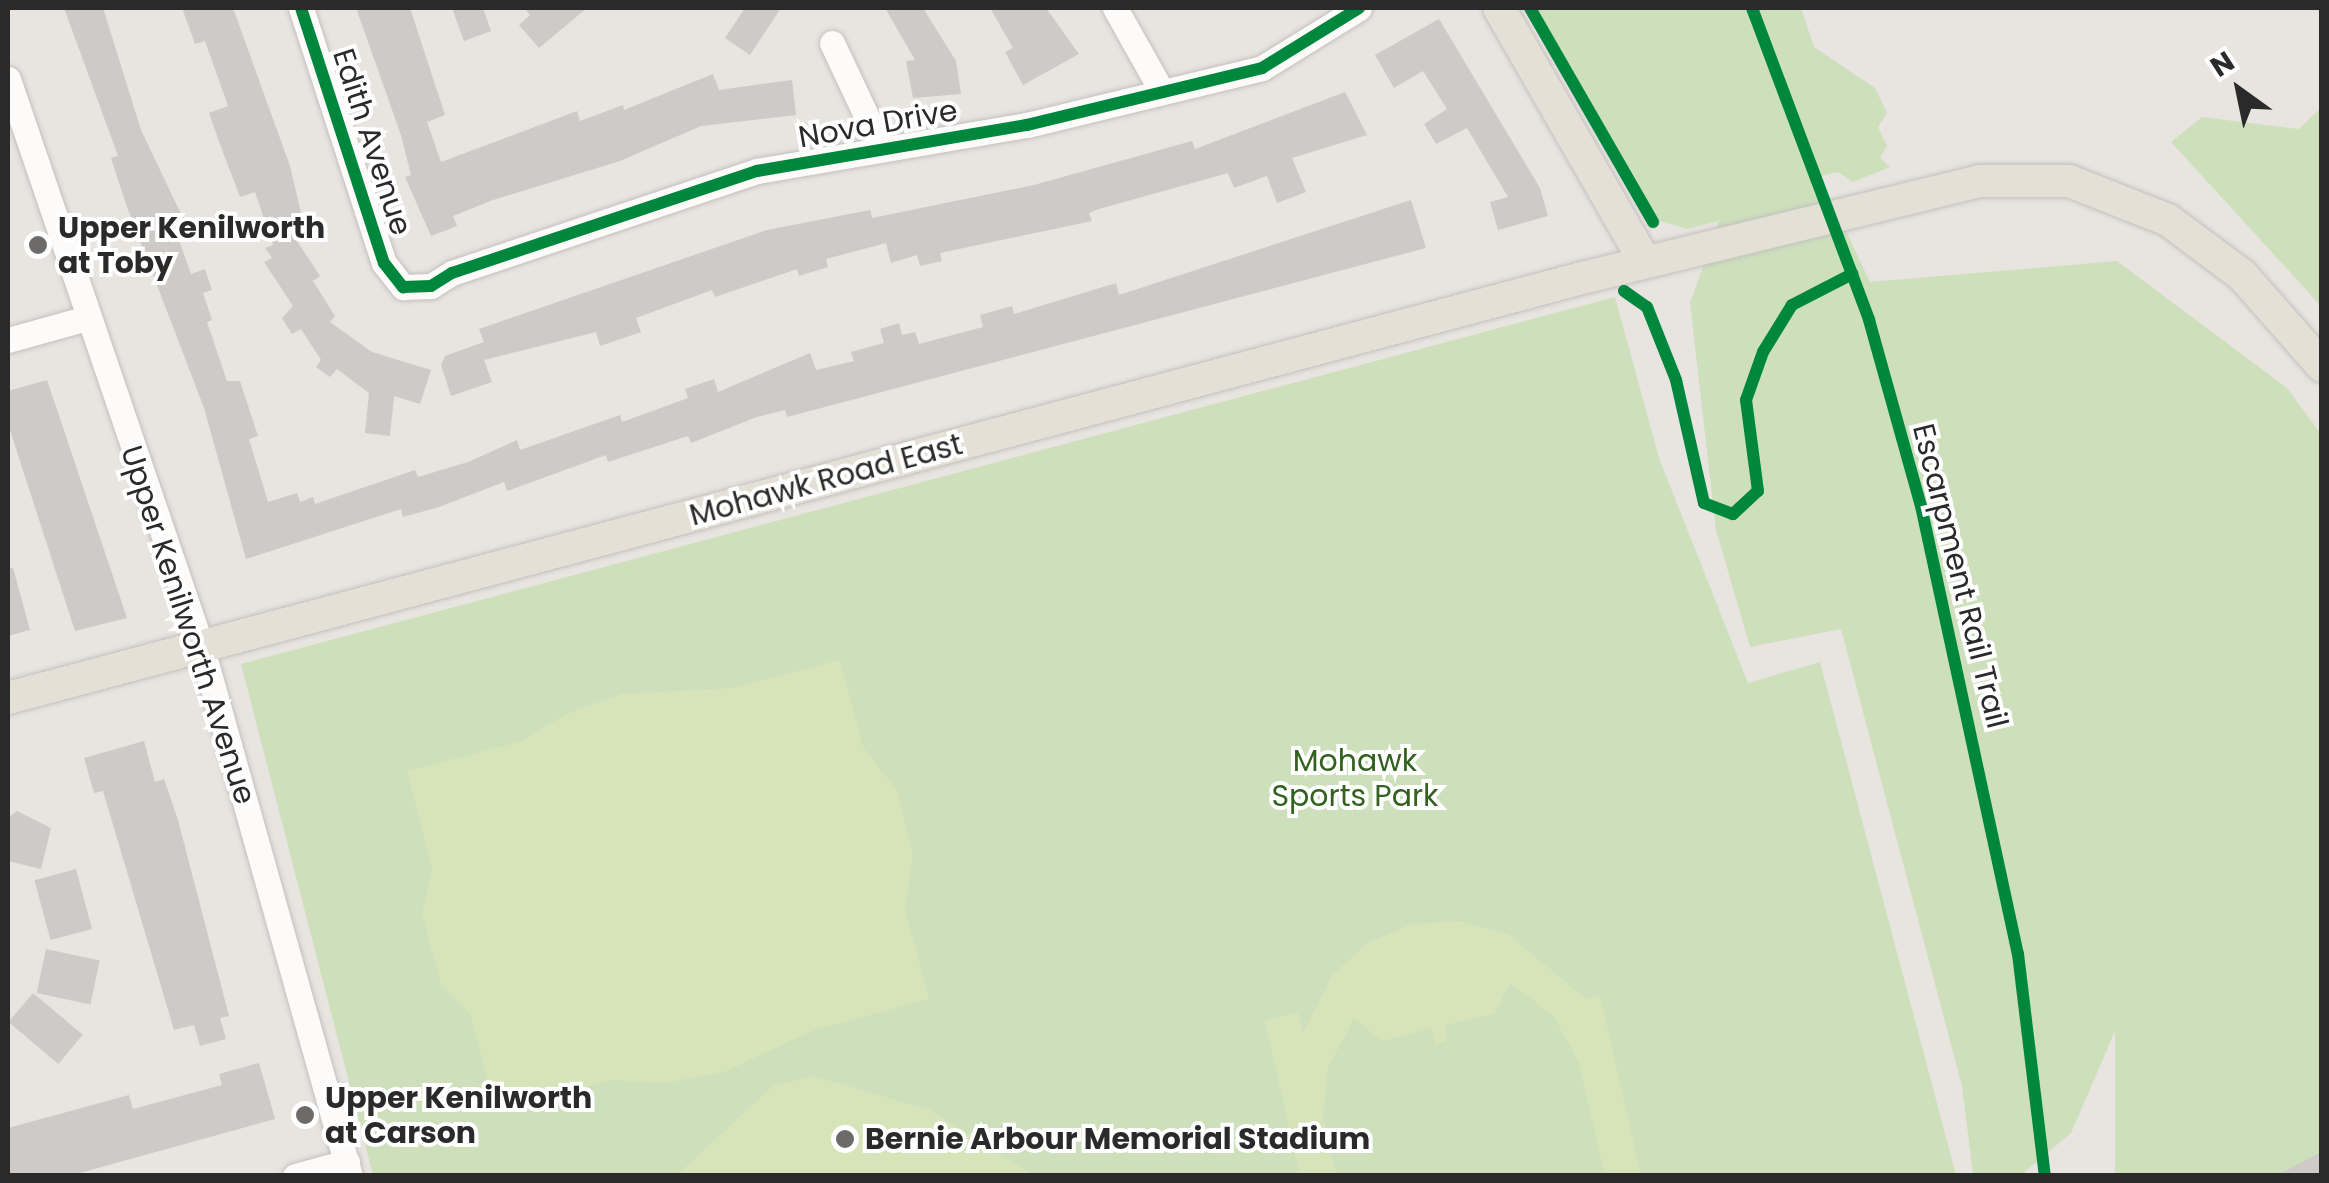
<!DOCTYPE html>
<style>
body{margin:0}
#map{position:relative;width:2329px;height:1183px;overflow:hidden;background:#e8e4e0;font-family:Poppins,sans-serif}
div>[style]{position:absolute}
.green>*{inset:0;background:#cde0bb}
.pitch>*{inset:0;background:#d7e4ba}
.building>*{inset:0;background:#cdcac7;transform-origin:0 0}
.roads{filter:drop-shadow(0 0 2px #c2c0c1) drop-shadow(0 0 2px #c2c0c1)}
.minor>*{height:25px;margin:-12.5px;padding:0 12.5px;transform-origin:12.5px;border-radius:12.5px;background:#fcfbfa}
.major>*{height:32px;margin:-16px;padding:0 16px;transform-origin:16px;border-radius:16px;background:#e5e0d5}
.cycleway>*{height:12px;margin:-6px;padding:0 6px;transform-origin:6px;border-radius:6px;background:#00873e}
.dots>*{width:28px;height:28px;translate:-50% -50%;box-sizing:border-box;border:5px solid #fff;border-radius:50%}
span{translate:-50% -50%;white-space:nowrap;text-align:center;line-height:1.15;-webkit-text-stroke:8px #fff;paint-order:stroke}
.street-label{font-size:30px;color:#2a2a2a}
.poi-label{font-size:30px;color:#2a2a2a;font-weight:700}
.left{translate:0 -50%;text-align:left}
.park-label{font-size:30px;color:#326120}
.frame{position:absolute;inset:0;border:10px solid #2a2a2a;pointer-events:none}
.north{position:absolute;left:2189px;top:40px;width:100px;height:100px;-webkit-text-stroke:8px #fff;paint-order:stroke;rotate:327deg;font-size:28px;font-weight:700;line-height:40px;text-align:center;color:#2a2a2a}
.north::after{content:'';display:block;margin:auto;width:35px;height:45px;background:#2a2a2a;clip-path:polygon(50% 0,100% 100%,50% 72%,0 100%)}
</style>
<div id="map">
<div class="green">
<div style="clip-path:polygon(1526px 8px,1801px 8px,1814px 47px,1875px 88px,1887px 113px,1878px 127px,1887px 146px,1880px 158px,1890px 167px,1853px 182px,1838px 172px,1820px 176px,1870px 282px,2117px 261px,2287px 388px,2321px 434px,2321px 1175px,2115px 1175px,2115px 1031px,2071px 1133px,2021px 1175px,1973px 1175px,1962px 1086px,1841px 629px,1750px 647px,1716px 530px,1690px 303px,1719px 221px,1687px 229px,1647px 217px)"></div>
<div style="clip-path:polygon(2321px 108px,2321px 306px,2171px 142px,2202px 117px,2299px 129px)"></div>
<div style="clip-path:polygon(1615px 297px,1659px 458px,1748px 683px,1820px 662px,1956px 1175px,373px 1175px,241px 664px)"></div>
</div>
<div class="pitch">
<div style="clip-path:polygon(840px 660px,863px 747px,897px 790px,913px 854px,905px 909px,929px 999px,814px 1030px,724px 1072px,664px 1083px,612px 1080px,496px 1111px,470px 1014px,441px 984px,422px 914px,432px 869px,407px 771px,522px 741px,566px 714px,622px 694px,732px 688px)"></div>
<div style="clip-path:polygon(1461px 921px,1509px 935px,1586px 999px,1600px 996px,1641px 1175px,1605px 1175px,1578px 1061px,1553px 1015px,1510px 983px,1494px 1014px,1445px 1025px,1447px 1041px,1435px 1044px,1431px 1028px,1383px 1041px,1354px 1019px,1328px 1067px,1323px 1119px,1336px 1175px,1300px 1175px,1265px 1021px,1297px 1012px,1303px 1033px,1331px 977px,1367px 943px,1412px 924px)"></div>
<div style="clip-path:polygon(813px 1076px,930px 1110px,1032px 1175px,677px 1175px,773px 1086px)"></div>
</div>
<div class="building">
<div style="clip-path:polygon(64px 8px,103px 8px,141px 130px,182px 216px,172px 220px,191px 274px,205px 269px,212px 290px,203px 293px,212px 320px,207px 322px,227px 381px,240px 381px,258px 436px,249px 439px,268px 502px,297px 493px,300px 502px,313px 497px,315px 504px,415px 470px,418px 477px,468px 462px,517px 440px,520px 450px,620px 415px,622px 422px,688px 398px,685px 389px,714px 379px,718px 392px,810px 353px,816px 370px,854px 361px,851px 352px,884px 343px,880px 329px,899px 323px,902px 335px,915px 332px,919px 344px,983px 327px,980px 315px,1012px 306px,1014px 314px,1116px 283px,1119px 295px,1411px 200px,1426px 248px,787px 417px,785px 410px,757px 417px,691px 443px,688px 436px,608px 462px,606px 455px,507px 491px,504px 482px,439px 507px,403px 517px,401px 509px,246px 559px,204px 408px,126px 204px,111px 158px,118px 156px)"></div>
<div style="clip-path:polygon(182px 8px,233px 8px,290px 166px,302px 217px,301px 232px,293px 235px,320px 276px,313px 281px,335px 316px,330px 322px,372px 352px,431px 370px,420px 404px,394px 396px,390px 436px,365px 433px,369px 393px,337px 369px,330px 377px,316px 367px,321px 360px,301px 329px,292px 334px,282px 318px,293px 306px,264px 262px,272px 258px,265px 248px,273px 245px,255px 192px,240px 197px,221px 147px,209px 113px,228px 106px,205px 41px,195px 44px)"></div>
<div style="clip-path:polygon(356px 8px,410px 8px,445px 115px,427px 122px,441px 162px,577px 111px,580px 121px,623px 105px,624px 110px,713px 74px,719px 90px,792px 80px,796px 115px,701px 126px,620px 161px,493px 200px,453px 216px,457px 226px,431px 236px,405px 177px,411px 175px,401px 135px)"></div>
<div style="clip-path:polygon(452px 8px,483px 8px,491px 31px,464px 41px)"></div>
<div style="clip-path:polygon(524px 8px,587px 8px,539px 48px,519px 25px,530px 15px)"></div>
<div style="clip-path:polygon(745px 8px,781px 8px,750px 55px,725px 38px)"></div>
<div style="clip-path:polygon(885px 8px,923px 8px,956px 61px,961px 94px,913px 98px,906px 61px,915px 60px)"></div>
<div style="clip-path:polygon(990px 8px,1046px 8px,1079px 54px,1023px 85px,1005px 52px,1013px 48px)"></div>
<div style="clip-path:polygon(1439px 19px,1540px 188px,1548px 216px,1498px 230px,1490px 202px,1508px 197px,1467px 128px,1436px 144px,1424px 124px,1447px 109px,1423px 71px,1394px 88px,1375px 55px)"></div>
<div style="clip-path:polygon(1345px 92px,1367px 135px,1292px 158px,1306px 192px,1277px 203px,1267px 176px,1234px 188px,1228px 173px,1099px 209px,1089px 213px,1092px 221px,940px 253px,942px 261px,920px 266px,917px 255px,891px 263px,886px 243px,826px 259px,828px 267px,799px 276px,797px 269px,715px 297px,712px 290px,636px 318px,641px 332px,600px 346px,596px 332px,484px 360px,492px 382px,451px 396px,441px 365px,445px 356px,484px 342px,479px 329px,767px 230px,870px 210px,872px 218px,1034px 185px,1192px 141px,1195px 149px)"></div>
<div style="clip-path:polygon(47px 380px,127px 618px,75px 631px,8px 424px,8px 391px)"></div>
<div style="clip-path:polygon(13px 568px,30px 630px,8px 636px,8px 569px)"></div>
<div style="clip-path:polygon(144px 741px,155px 782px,164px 779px,178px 820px,229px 1016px,220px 1018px,226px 1039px,200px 1046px,194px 1025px,174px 1030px,103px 791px,94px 793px,84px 758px)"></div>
<div style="clip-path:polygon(17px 811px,51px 828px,41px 869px,8px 861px,8px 818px)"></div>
<div style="left:76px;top:869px;width:62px;height:43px;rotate:75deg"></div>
<div style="left:46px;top:949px;width:55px;height:45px;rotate:12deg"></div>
<div style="left:33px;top:993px;width:65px;height:38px;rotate:40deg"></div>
<div style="clip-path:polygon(259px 1063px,275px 1119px,69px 1176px,8px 1176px,8px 1128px,129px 1095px,133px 1109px,222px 1085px,219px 1074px)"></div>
<div style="clip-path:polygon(2322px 1152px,2322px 1176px,2275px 1176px)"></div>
</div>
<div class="roads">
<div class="minor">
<div style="left:301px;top:8px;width:268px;rotate:72deg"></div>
<div style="left:384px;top:263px;width:31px;rotate:52deg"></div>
<div style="left:403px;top:287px;width:28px;rotate:-2deg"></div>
<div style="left:431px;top:286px;width:25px;rotate:-32deg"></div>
<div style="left:452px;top:273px;width:322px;rotate:-18.5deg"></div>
<div style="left:757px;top:171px;width:274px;rotate:-9.7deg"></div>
<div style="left:1027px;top:125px;width:242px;rotate:-13.6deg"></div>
<div style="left:1262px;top:68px;width:114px;rotate:-31.7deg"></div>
<div style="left:1115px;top:8px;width:94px;rotate:60.7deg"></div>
<div style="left:832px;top:43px;width:115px;rotate:64.8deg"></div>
<div style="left:8px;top:79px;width:598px;rotate:71.17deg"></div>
<div style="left:201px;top:645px;width:552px;rotate:74.33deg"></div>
<div style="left:8px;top:340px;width:82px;rotate:-15.6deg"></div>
<div style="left:295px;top:1176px;width:54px;rotate:-15.1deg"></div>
</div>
<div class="major">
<div style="left:1499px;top:8px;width:293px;rotate:60.1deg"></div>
<div style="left:8px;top:698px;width:1625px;rotate:-14.94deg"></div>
<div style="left:1578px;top:279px;width:414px;rotate:-13.7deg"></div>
<div style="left:1980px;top:181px;width:89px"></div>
<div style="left:2069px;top:181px;width:106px;rotate:21.5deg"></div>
<div style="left:2168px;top:220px;width:94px;rotate:36.7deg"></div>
<div style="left:2243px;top:276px;width:120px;rotate:48.7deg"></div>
</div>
</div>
<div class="cycleway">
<div style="left:301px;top:8px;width:268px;rotate:72deg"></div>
<div style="left:384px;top:263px;width:31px;rotate:52deg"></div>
<div style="left:403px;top:287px;width:28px;rotate:-2deg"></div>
<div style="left:431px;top:286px;width:25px;rotate:-32deg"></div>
<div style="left:452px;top:273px;width:322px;rotate:-18.5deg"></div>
<div style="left:757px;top:171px;width:274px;rotate:-9.7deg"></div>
<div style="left:1027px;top:125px;width:242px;rotate:-13.6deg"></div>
<div style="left:1262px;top:68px;width:114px;rotate:-31.7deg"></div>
<div style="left:1530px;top:8px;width:247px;rotate:60.1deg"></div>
<div style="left:1752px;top:8px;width:333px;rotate:69.4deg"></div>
<div style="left:1869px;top:320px;width:193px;rotate:74.4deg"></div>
<div style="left:1921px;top:506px;width:458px;rotate:77.8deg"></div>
<div style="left:2018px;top:954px;width:224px;rotate:83.1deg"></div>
<div style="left:1624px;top:291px;width:28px;rotate:35deg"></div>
<div style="left:1647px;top:307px;width:79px;rotate:68.3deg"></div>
<div style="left:1676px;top:380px;width:126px;rotate:77.2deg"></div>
<div style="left:1704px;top:503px;width:31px;rotate:21deg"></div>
<div style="left:1733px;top:514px;width:34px;rotate:-43deg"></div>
<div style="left:1758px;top:491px;width:92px;rotate:-97.5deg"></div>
<div style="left:1746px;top:400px;width:51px;rotate:-70.5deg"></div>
<div style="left:1763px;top:352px;width:55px;rotate:-58.3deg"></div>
<div style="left:1792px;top:305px;width:68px;rotate:-27.3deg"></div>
</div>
<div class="dots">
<div style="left:38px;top:245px;background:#6c6b6a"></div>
<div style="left:305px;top:1115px;background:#6c6b6a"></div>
<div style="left:845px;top:1139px;background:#6c6b6a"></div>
</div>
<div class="street-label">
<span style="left:878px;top:124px;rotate:-10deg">Nova Drive</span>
<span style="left:372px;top:142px;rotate:72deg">Edith Avenue</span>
<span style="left:826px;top:480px;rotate:-15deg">Mohawk Road East</span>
<span style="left:1960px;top:576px;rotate:76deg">Escarpment Rail Trail</span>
<span style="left:188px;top:625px;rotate:72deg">Upper Kenilworth Avenue</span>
</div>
<div class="poi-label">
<span class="left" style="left:58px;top:245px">Upper Kenilworth<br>at Toby</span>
<span class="left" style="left:325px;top:1115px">Upper Kenilworth<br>at Carson</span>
<span class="left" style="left:865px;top:1139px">Bernie Arbour Memorial Stadium</span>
</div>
<div class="park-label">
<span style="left:1355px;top:778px">Mohawk<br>Sports Park</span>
</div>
<div class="frame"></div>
<div class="north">N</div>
</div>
